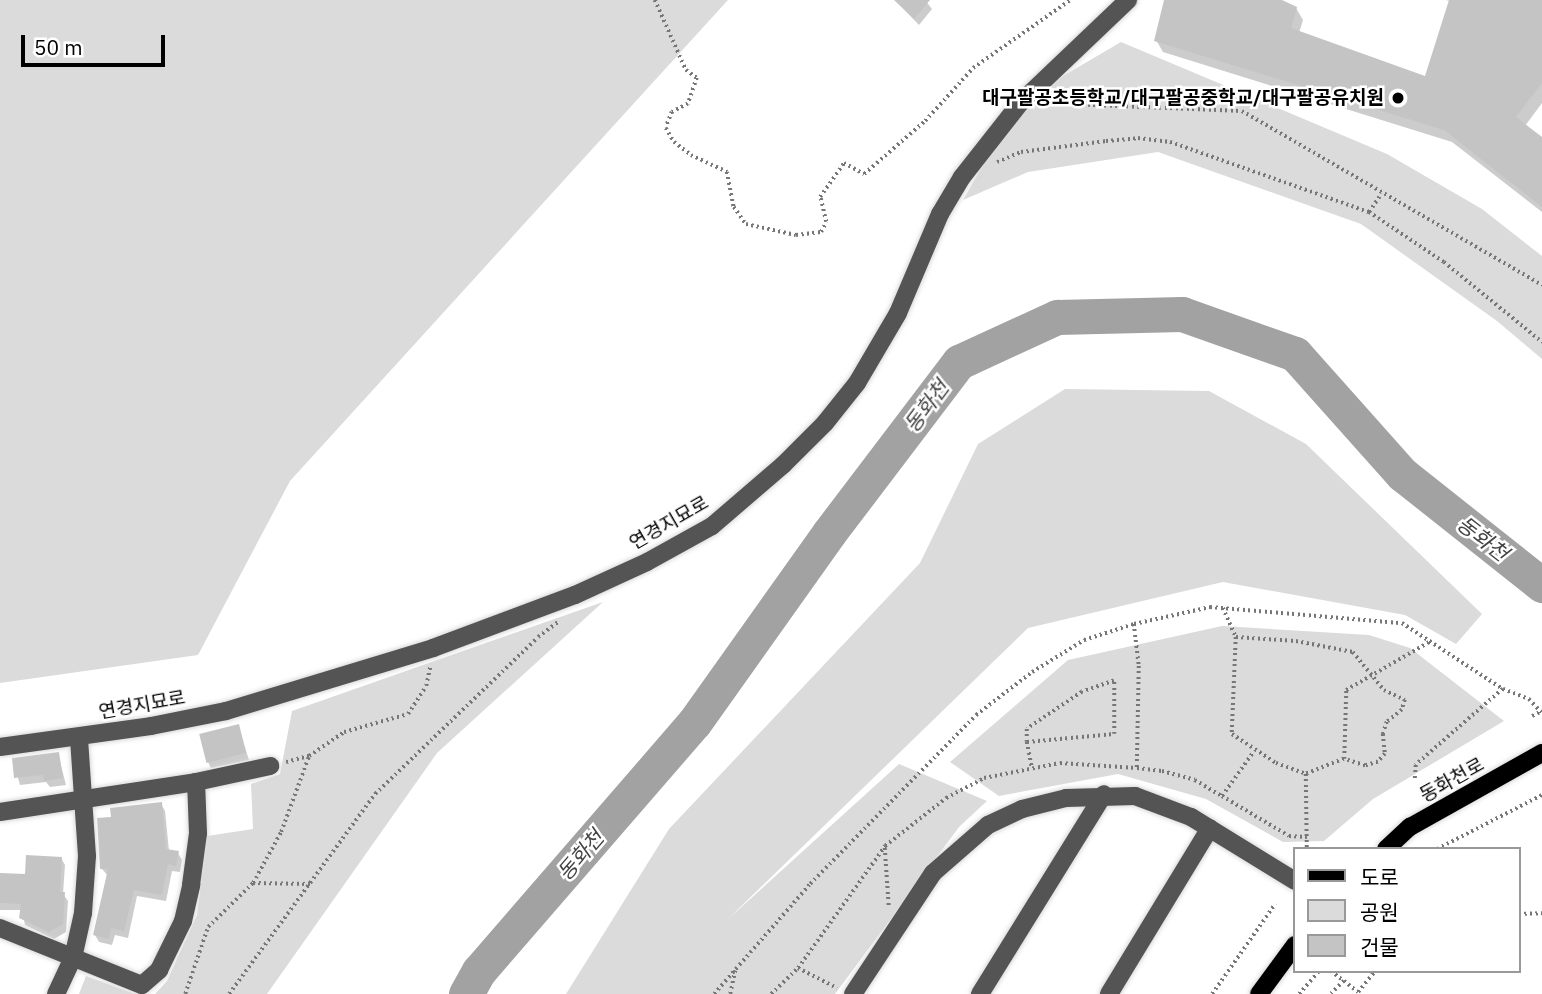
<!DOCTYPE html>
<meta charset="utf-8">
<style>
body{margin:0}
#map{position:relative;width:1542px;height:994px;overflow:hidden;background:#fff;font-family:"IBM Plex Sans","Noto Sans KR",sans-serif}
div>[style]{position:absolute}
.green>*{inset:0;background:#dbdbdb}
.shadow>*{inset:0;background:#0003}
.river>*{height:35px;margin:-17.5px;padding:0 17.5px;transform-origin:17.5px;border-radius:17.5px;background:#a2a2a2}
.building>*{inset:0;background:#c4c4c4;transform-origin:0 0}
.path>*{height:3.5px;margin-top:-1.75px;transform-origin:0;background:repeating-linear-gradient(90deg,#767676 0 2px,transparent 0 5.5px)}
.roads{filter:drop-shadow(0 0 2px #dbdbdb) drop-shadow(0 0 2px #dbdbdb)}
.minor>*{height:18px;margin:-9px;padding:0 9px;transform-origin:9px;border-radius:9px;background:#545454}
.major>*{height:18px;margin:-9px;padding:0 9px;transform-origin:9px;border-radius:9px;background:#000}
.path-bridge>*{height:3.5px;margin-top:-1.75px;transform-origin:0;background:repeating-linear-gradient(90deg,#767676 0 2px,transparent 0 5.5px)}
.dots>*{width:19px;height:19px;translate:-50% -50%;box-sizing:border-box;border:4px solid #fff;border-radius:50%}
span{translate:-50% -50%;white-space:nowrap;text-align:center;line-height:1.15;-webkit-text-stroke:5px #fff;paint-order:stroke}
.poi-label{font-size:19px;color:#000;font-weight:700}
.right{translate:-100% -50%;text-align:right}
.street-label{font-size:19px;color:#000}
.water-label{font-size:21px;color:#434343;font-style:italic}
.legend{position:absolute;left:1293px;top:847px;width:228px;height:126px;box-sizing:border-box;background:#fff;border:2px solid #999;margin:0;padding:9px 12px;list-style:none;font-size:21px;color:#000}
.legend li{display:flex;align-items:center;gap:14px;height:35px}
.legend b{width:35px;border:2px solid #999}
.scale{position:absolute;left:21px;top:35px;width:144px;height:32px;box-sizing:border-box;border:4px solid #000;border-top:0;padding-left:9px;font-size:21px;line-height:24px;white-space:nowrap;color:#000;-webkit-text-stroke:5px #fff;paint-order:stroke}
</style>
<div id="map">
<div class="green">
<div style="clip-path:polygon(0 0,728px 0,290px 481px,198px 655px,0 683px)"></div>
<div style="clip-path:polygon(1121px 42px,1387px 154px,1482px 209px,1542px 256px,1542px 359px,1497px 321px,1361px 224px,1158px 152px,1028px 172px,963px 200px,994px 146px,1046px 86px)"></div>
<div style="clip-path:polygon(1065px 389px,1209px 391px,1306px 444px,1482px 614px,1456px 644px,1405px 615px,1223px 582px,1028px 628px,727px 920px,899px 764px,987px 801px,959px 827px,835px 994px,566px 994px,669px 829px,920px 563px,978px 444px)"></div>
<div style="clip-path:polygon(603px 602px,437px 753px,267px 994px,155px 994px,167px 981px,197px 915px,207px 836px,253px 829px,251px 784px,280px 774px,292px 711px)"></div>
<div style="clip-path:polygon(1222px 626px,1369px 635px,1410px 648px,1504px 721px,1373px 799px,1324px 841px,1283px 842px,1206px 799px,1118px 774px,999px 796px,950px 762px,1068px 660px)"></div>
<div style="clip-path:polygon(86px 976px,135px 994px,79px 994px)"></div>
</div>
<div class="shadow">
<div style="clip-path:polygon(895px 0,925px 0,932px 9px,919px 25px)"></div>
<div style="clip-path:polygon(1168px 0,1278px 0,1296px 8px,1303px 20px,1299px 33px,1426px 78px,1450px 1px,1446px 0,1542px 0,1542px 103px,1525px 126px,1542px 139px,1542px 212px,1452px 142px,1163px 52px,1156px 40px)"></div>
<div style="clip-path:polygon(238px 726px,249px 760px,211px 768px,207px 760px)"></div>
<div style="clip-path:polygon(58px 754px,66px 785px,50px 787px,46px 782px,20px 785px,13px 760px)"></div>
<div style="clip-path:polygon(161px 804px,165px 811px,169px 851px,178px 853px,182px 860px,180px 872px,172px 871px,166px 901px,137px 896px,128px 938px,115px 935px,112px 945px,99px 942px,95px 935px,108px 876px,102px 869px,113px 818px)"></div>
<div style="clip-path:polygon(61px 858px,65px 865px,63px 894px,68px 901px,66px 932px,54px 939px,25px 925px,22px 910px,0 910px,0 874px,27px 875px)"></div>
</div>
<div class="river">
<div style="left:466px;top:994px;width:26px;rotate:-61deg"></div>
<div style="left:479px;top:971px;width:328px;rotate:-49.1deg"></div>
<div style="left:694px;top:723px;width:233px;rotate:-54.6deg"></div>
<div style="left:829px;top:533px;width:215px;rotate:-52.8deg"></div>
<div style="left:959px;top:362px;width:108px;rotate:-24.7deg"></div>
<div style="left:1057px;top:317px;width:125px;rotate:-1.4deg"></div>
<div style="left:1182px;top:314px;width:120px;rotate:19.5deg"></div>
<div style="left:1295px;top:354px;width:161px;rotate:48.3deg"></div>
<div style="left:1402px;top:474px;width:179px;rotate:38.4deg"></div>
</div>
<div class="building">
<div style="clip-path:polygon(894px 0,930px 0,914px 19px)"></div>
<div style="clip-path:polygon(1164px 0,1282px 0,1297px 7px,1291px 28px,1425px 76px,1449px 0,1542px 0,1542px 83px,1516px 117px,1542px 137px,1542px 207px,1444px 130px,1154px 41px)"></div>
<div style="left:239px;top:724px;width:30px;height:41px;rotate:76deg"></div>
<div style="clip-path:polygon(59px 752px,63px 778px,44px 781px,43px 775px,14px 778px,12px 758px)"></div>
<div style="clip-path:polygon(162px 802px,166px 849px,179px 851px,176px 866px,168px 864px,162px 895px,134px 890px,124px 931px,111px 928px,109px 939px,93px 935px,108px 869px,100px 869px,97px 818px,111px 817px,110px 808px)"></div>
<div style="clip-path:polygon(26px 855px,62px 857px,60px 892px,65px 892px,63px 924px,49px 932px,19px 918px,21px 904px,0 903px,0 873px,25px 874px)"></div>
</div>
<div class="path">
<div style="left:655px;top:0;width:77px;rotate:66.1deg"></div>
<div style="left:686px;top:70px;width:14px;rotate:36deg"></div>
<div style="left:697px;top:78px;width:28px;rotate:109deg"></div>
<div style="left:688px;top:104px;width:18px;rotate:153deg"></div>
<div style="left:672px;top:112px;width:17px;rotate:111deg"></div>
<div style="left:666px;top:128px;width:16px;rotate:60deg"></div>
<div style="left:674px;top:142px;width:21px;rotate:37deg"></div>
<div style="left:691px;top:155px;width:40px;rotate:25deg"></div>
<div style="left:727px;top:172px;width:36px;rotate:79deg"></div>
<div style="left:734px;top:207px;width:21px;rotate:55deg"></div>
<div style="left:746px;top:224px;width:51px;rotate:12.4deg"></div>
<div style="left:796px;top:235px;width:25px;rotate:-7deg"></div>
<div style="left:821px;top:232px;width:11px;rotate:-63deg"></div>
<div style="left:826px;top:222px;width:26px;rotate:-103deg"></div>
<div style="left:820px;top:197px;width:42px;rotate:-54.8deg"></div>
<div style="left:844px;top:163px;width:23px;rotate:29deg"></div>
<div style="left:864px;top:174px;width:81px;rotate:-41deg"></div>
<div style="left:925px;top:121px;width:72px;rotate:-47.8deg"></div>
<div style="left:973px;top:68px;width:118px;rotate:-35deg"></div>
<div style="left:1044px;top:103px;width:198px;rotate:2.3deg"></div>
<div style="left:1242px;top:111px;width:347px;rotate:30.1deg"></div>
<div style="left:997px;top:162px;width:26px;rotate:-23deg"></div>
<div style="left:1021px;top:152px;width:86px;rotate:-7.4deg"></div>
<div style="left:1106px;top:141px;width:32px;rotate:-5deg"></div>
<div style="left:1138px;top:138px;width:32px;rotate:7deg"></div>
<div style="left:1170px;top:142px;width:211px;rotate:19.4deg"></div>
<div style="left:1369px;top:212px;width:90px;rotate:33.7deg"></div>
<div style="left:1444px;top:262px;width:127px;rotate:39.2deg"></div>
<div style="left:1369px;top:212px;width:22px;rotate:-56deg"></div>
<div style="left:1223px;top:608px;width:32px;rotate:66deg"></div>
<div style="left:1236px;top:637px;width:97px;rotate:92.4deg"></div>
<div style="left:1232px;top:734px;width:53px;rotate:33.4deg"></div>
<div style="left:1276px;top:763px;width:32px;rotate:20deg"></div>
<div style="left:1134px;top:624px;width:42px;rotate:83.2deg"></div>
<div style="left:1139px;top:666px;width:102px;rotate:91.1deg"></div>
<div style="left:1236px;top:637px;width:60px;rotate:3.8deg"></div>
<div style="left:1296px;top:641px;width:58px;rotate:10.9deg"></div>
<div style="left:1353px;top:652px;width:49px;rotate:50.8deg"></div>
<div style="left:1384px;top:690px;width:23px;rotate:25deg"></div>
<div style="left:1405px;top:700px;width:10px;rotate:107deg"></div>
<div style="left:1402px;top:710px;width:19px;rotate:141deg"></div>
<div style="left:1387px;top:722px;width:13px;rotate:108deg"></div>
<div style="left:1383px;top:734px;width:20px;rotate:84deg"></div>
<div style="left:1385px;top:754px;width:11px;rotate:131deg"></div>
<div style="left:1378px;top:762px;width:14px;rotate:163deg"></div>
<div style="left:1365px;top:766px;width:22px;rotate:-162deg"></div>
<div style="left:1344px;top:759px;width:41px;rotate:158.5deg"></div>
<div style="left:1306px;top:774px;width:75px;rotate:89.2deg"></div>
<div style="left:1503px;top:689px;width:28px;rotate:21deg"></div>
<div style="left:1529px;top:699px;width:19px;rotate:47deg"></div>
<div style="left:1027px;top:742px;width:87px;rotate:-5.3deg"></div>
<div style="left:1114px;top:734px;width:53px;rotate:-90deg"></div>
<div style="left:1114px;top:681px;width:34px;rotate:161deg"></div>
<div style="left:1082px;top:692px;width:66px;rotate:146.1deg"></div>
<div style="left:1027px;top:729px;width:13px;rotate:90deg"></div>
<div style="left:1027px;top:742px;width:25px;rotate:79deg"></div>
<div style="left:1344px;top:759px;width:69px;rotate:-88.3deg"></div>
<div style="left:1346px;top:690px;width:96px;rotate:-30deg"></div>
<div style="left:286px;top:762px;width:24px;rotate:-15deg"></div>
<div style="left:1222px;top:796px;width:78px;rotate:30.8deg"></div>
<div style="left:1289px;top:836px;width:18px;rotate:3deg"></div>
<div style="left:885px;top:848px;width:59px;rotate:86.1deg"></div>
<div style="left:1437px;top:849px;width:118px;rotate:-27.2deg"></div>
<div style="left:253px;top:883px;width:57px;rotate:1deg"></div>
<div style="left:1519px;top:914px;width:23px;rotate:-2deg"></div>
<div style="left:798px;top:968px;width:44px;rotate:27.1deg"></div>
<div style="left:1331px;top:971px;width:16px;rotate:38deg"></div>
<div style="left:1344px;top:981px;width:18px;rotate:135deg"></div>
<div style="left:1344px;top:981px;width:18px;rotate:38deg"></div>
<div style="left:1358px;top:992px;width:27px;rotate:-51deg"></div>
<div style="left:185px;top:994px;width:71px;rotate:-71.1deg"></div>
<div style="left:208px;top:927px;width:63px;rotate:-44.4deg"></div>
<div style="left:253px;top:883px;width:58px;rotate:-61.2deg"></div>
<div style="left:281px;top:832px;width:81px;rotate:-69.8deg"></div>
<div style="left:309px;top:756px;width:42px;rotate:-34.4deg"></div>
<div style="left:344px;top:732px;width:66px;rotate:-15.7deg"></div>
<div style="left:408px;top:714px;width:33px;rotate:-57deg"></div>
<div style="left:426px;top:686px;width:19px;rotate:-78deg"></div>
<div style="left:229px;top:994px;width:248px;rotate:-53.9deg"></div>
<div style="left:375px;top:794px;width:226px;rotate:-43.9deg"></div>
<div style="left:538px;top:637px;width:25px;rotate:-37deg"></div>
<div style="left:714px;top:994px;width:146px;rotate:-48.9deg"></div>
<div style="left:810px;top:884px;width:237px;rotate:-45.5deg"></div>
<div style="left:976px;top:715px;width:71px;rotate:-37.5deg"></div>
<div style="left:1032px;top:672px;width:61px;rotate:-31.6deg"></div>
<div style="left:1084px;top:640px;width:52px;rotate:-17.7deg"></div>
<div style="left:1134px;top:624px;width:78px;rotate:-12.6deg"></div>
<div style="left:1210px;top:607px;width:193px;rotate:4.8deg"></div>
<div style="left:1402px;top:623px;width:121px;rotate:33.2deg"></div>
<div style="left:1503px;top:689px;width:116px;rotate:138.9deg"></div>
<div style="left:1416px;top:765px;width:16px;rotate:94deg"></div>
<div style="left:730px;top:994px;width:24px;rotate:-78deg"></div>
<div style="left:771px;top:994px;width:37px;rotate:-44deg"></div>
<div style="left:798px;top:968px;width:150px;rotate:-54.5deg"></div>
<div style="left:885px;top:846px;width:78px;rotate:-38.2deg"></div>
<div style="left:946px;top:798px;width:43px;rotate:-27.8deg"></div>
<div style="left:984px;top:778px;width:77px;rotate:-11.2deg"></div>
<div style="left:1060px;top:763px;width:77px;rotate:3.7deg"></div>
<div style="left:1137px;top:768px;width:25px;rotate:7deg"></div>
<div style="left:1162px;top:771px;width:34px;rotate:15deg"></div>
<div style="left:1195px;top:780px;width:31px;rotate:31deg"></div>
<div style="left:1222px;top:796px;width:55px;rotate:-54.6deg"></div>
<div style="left:1212px;top:994px;width:110px;rotate:-55deg"></div>
<div style="left:1299px;top:994px;width:30px;rotate:-49deg"></div>
</div>
<div class="roads">
<div class="minor">
<div style="left:0;top:747px;width:152px;rotate:-7.9deg"></div>
<div style="left:151px;top:726px;width:76px;rotate:-11.3deg"></div>
<div style="left:226px;top:711px;width:216px;rotate:-16.9deg"></div>
<div style="left:433px;top:648px;width:152px;rotate:-20.5deg"></div>
<div style="left:575px;top:595px;width:79px;rotate:-24.6deg"></div>
<div style="left:647px;top:562px;width:74px;rotate:-29deg"></div>
<div style="left:712px;top:526px;width:94px;rotate:-40.7deg"></div>
<div style="left:783px;top:465px;width:59px;rotate:-45deg"></div>
<div style="left:825px;top:423px;width:51px;rotate:-51.3deg"></div>
<div style="left:857px;top:383px;width:81px;rotate:-59.6deg"></div>
<div style="left:898px;top:313px;width:108px;rotate:-67deg"></div>
<div style="left:940px;top:214px;width:43px;rotate:-59.3deg"></div>
<div style="left:962px;top:177px;width:95px;rotate:-51.8deg"></div>
<div style="left:1021px;top:102px;width:148px;rotate:-43.6deg"></div>
<div style="left:0;top:812px;width:198px;rotate:-8.7deg"></div>
<div style="left:196px;top:782px;width:76px;rotate:-12.2deg"></div>
<div style="left:0;top:928px;width:153px;rotate:21.9deg"></div>
<div style="left:142px;top:985px;width:23px;rotate:-41deg"></div>
<div style="left:159px;top:970px;width:55px;rotate:-63.9deg"></div>
<div style="left:183px;top:921px;width:37px;rotate:-77deg"></div>
<div style="left:191px;top:885px;width:52px;rotate:-82.3deg"></div>
<div style="left:198px;top:833px;width:51px;rotate:-92.2deg"></div>
<div style="left:56px;top:994px;width:40px;rotate:-65deg"></div>
<div style="left:73px;top:958px;width:46px;rotate:-77.5deg"></div>
<div style="left:83px;top:913px;width:57px;rotate:-86deg"></div>
<div style="left:87px;top:856px;width:118px;rotate:-93.9deg"></div>
<div style="left:853px;top:994px;width:145px;rotate:-56.5deg"></div>
<div style="left:933px;top:873px;width:73px;rotate:-41.1deg"></div>
<div style="left:988px;top:825px;width:38px;rotate:-25deg"></div>
<div style="left:1022px;top:809px;width:45px;rotate:-14deg"></div>
<div style="left:1066px;top:798px;width:69px;rotate:-1.7deg"></div>
<div style="left:1135px;top:796px;width:60px;rotate:20.6deg"></div>
<div style="left:1191px;top:817px;width:122px;rotate:31.6deg"></div>
<div style="left:980px;top:994px;width:235px;rotate:-58.2deg"></div>
<div style="left:1109px;top:994px;width:194px;rotate:-58.7deg"></div>
</div>
<div class="major">
<div style="left:1386px;top:849px;width:33px;rotate:-43deg"></div>
<div style="left:1410px;top:827px;width:151px;rotate:-29.3deg"></div>
<div style="left:1259px;top:994px;width:61px;rotate:-53.7deg"></div>
</div>
</div>
<div class="path-bridge">
<div style="left:1532px;top:716px;width:11px;rotate:-27deg"></div>
</div>
<div class="dots">
<div style="left:1398px;top:98px;background:#000"></div>
</div>
<div class="poi-label">
<span class="right" style="left:1384px;top:98px">대구팔공초등학교/대구팔공중학교/대구팔공유치원</span>
</div>
<div class="street-label">
<span style="left:669px;top:523px;rotate:-30deg">연경지묘로</span>
<span style="left:142px;top:705px;rotate:-10deg">연경지묘로</span>
<span style="left:1452px;top:780px;rotate:-29deg">동화천로</span>
</div>
<div class="water-label">
<span style="left:926px;top:406px;rotate:-53deg">동화천</span>
<span style="left:1483px;top:538px;rotate:38deg">동화천</span>
<span style="left:580px;top:855px;rotate:-49deg">동화천</span>
</div>
<ul class="legend">
<li><b style="height:9px;background:#000"></b>도로</li>
<li><b style="height:19px;background:#dbdbdb"></b>공원</li>
<li><b style="height:19px;background:#c4c4c4"></b>건물</li>
</ul>
<div class="scale">50 m</div>
</div>
